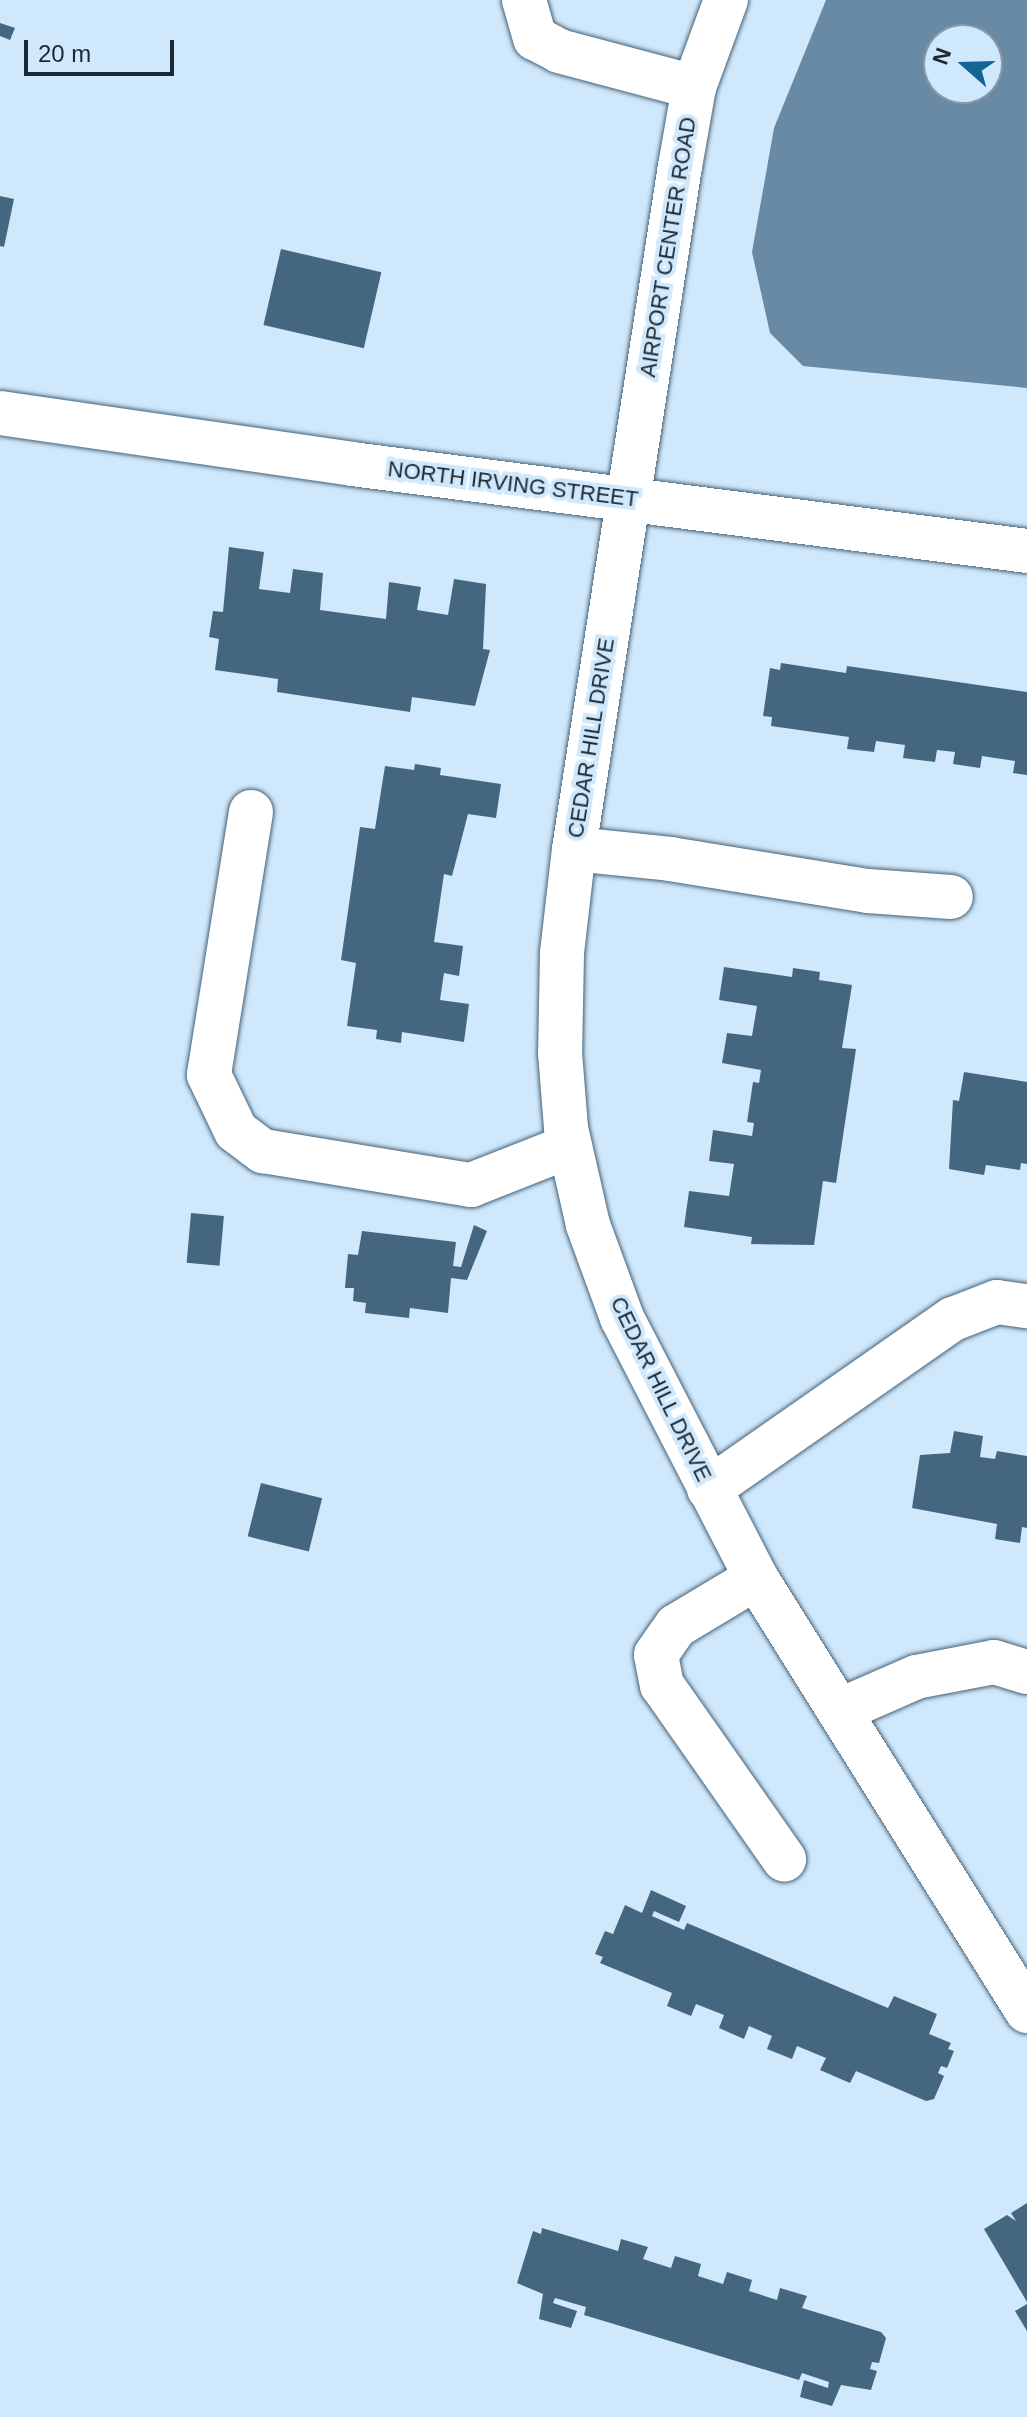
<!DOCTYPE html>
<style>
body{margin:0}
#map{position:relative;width:1027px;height:2417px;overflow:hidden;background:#cfe8fc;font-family:Helvetica,sans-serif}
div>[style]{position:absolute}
.water>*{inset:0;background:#698aa5}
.building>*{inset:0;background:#45667f;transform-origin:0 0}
.roads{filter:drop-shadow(0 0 2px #466278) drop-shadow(0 0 2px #466278)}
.minor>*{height:44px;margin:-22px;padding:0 22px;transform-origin:22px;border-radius:22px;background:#fff}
span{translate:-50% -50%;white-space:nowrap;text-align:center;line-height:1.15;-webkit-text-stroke:8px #cfe8fc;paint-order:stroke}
.street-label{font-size:22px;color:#1c2832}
.north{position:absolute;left:923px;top:24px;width:80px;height:80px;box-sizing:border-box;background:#cfe8fc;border:2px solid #879bab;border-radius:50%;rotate:290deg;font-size:22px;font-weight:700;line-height:32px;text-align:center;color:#1c2832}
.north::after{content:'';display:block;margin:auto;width:28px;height:36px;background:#146597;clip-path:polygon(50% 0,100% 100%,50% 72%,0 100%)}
.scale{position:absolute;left:24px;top:40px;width:150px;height:36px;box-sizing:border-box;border:4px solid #1c2832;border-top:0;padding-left:10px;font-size:24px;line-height:28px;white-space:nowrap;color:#1c2832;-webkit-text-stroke:6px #cfe8fc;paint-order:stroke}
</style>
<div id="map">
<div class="water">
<div style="clip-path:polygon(evenodd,826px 0,1027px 0,1027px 388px,803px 366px,770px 333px,752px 252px,774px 128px,826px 0,939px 40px,987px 40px,987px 88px,939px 88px,939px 40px)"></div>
</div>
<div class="building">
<div style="clip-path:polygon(0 23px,15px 28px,10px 40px,0 36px)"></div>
<div style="clip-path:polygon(0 196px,14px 199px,4px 247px,0 246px)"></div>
<div style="left:281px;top:249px;width:103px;height:78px;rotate:13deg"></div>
<div style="clip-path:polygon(229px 547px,264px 552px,259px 589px,290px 593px,293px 569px,323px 573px,320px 610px,386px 619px,389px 582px,421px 587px,417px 610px,448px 615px,454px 579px,486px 584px,483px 649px,490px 650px,475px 706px,412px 697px,410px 712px,277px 692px,278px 679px,215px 670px,219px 639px,209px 637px,213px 611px,223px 612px)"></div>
<div style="clip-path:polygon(781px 663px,846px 673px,847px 666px,1027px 692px,1027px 775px,1013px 773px,1015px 761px,982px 756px,980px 768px,953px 764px,955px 752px,937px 750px,935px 762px,903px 758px,905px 745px,876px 741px,874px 752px,847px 749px,849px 737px,771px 726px,772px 717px,763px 716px,770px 668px,780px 670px)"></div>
<div style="clip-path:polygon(415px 764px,441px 768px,440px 775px,501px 784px,496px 818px,468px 814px,452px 876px,444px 874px,434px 942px,463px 946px,459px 976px,444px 973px,440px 1000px,469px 1004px,464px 1042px,402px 1032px,401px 1043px,376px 1039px,377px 1030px,347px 1026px,356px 963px,341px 960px,360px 827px,375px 829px,385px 766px,414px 770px)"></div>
<div style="clip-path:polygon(724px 967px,792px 977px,793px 968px,820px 972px,819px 980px,852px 985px,842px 1048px,856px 1049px,836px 1183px,823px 1181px,814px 1245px,751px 1244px,752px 1237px,684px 1227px,689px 1191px,729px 1196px,734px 1164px,709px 1161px,713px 1130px,752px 1136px,754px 1123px,747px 1122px,753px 1082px,759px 1083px,761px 1070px,722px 1063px,727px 1033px,752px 1036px,757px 1006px,719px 1000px)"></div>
<div style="clip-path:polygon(964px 1072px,1027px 1082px,1027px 1164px,1021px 1163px,1020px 1170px,986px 1165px,984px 1175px,949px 1169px,953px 1100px,959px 1101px)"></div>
<div style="left:191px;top:1213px;width:33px;height:50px;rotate:5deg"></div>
<div style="clip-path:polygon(474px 1225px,487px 1231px,467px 1280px,451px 1278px,448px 1313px,410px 1308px,409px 1318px,365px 1313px,366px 1303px,353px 1301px,354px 1288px,345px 1288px,348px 1254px,358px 1255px,362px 1231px,456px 1242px,453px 1266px,461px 1267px)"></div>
<div style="clip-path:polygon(954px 1431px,983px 1436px,980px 1457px,995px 1459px,997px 1451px,1027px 1456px,1027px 1528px,1022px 1527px,1020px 1543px,995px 1539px,997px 1524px,912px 1508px,920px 1455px,950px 1453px)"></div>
<div style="left:261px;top:1483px;width:63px;height:55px;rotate:14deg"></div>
<div style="clip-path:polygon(651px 1890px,686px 1906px,679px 1922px,654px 1911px,652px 1916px,684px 1930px,687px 1923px,888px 2008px,894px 1996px,937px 2014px,929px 2034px,951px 2043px,948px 2049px,954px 2051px,947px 2068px,941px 2066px,938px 2073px,944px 2076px,934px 2099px,926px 2101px,856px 2071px,850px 2083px,820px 2070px,826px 2058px,797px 2046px,792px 2059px,767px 2049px,772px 2036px,749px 2026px,744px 2039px,719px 2028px,724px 2015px,696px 2004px,691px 2016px,667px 2006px,672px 1993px,600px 1963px,603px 1957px,595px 1954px,605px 1931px,613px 1934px,625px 1905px,642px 1913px)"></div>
<div style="clip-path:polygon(1027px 2203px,1027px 2302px,984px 2229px,1007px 2215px,1016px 2221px,1011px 2213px)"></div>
<div style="clip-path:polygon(542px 2228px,618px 2251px,621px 2239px,648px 2247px,643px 2259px,671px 2268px,675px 2256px,701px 2264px,698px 2276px,723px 2284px,727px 2272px,752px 2280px,749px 2291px,777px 2300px,780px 2288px,807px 2296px,802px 2308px,881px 2332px,886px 2338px,879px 2363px,872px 2362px,870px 2369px,877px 2371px,871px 2390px,841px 2385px,832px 2406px,800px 2397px,804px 2380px,828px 2388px,829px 2382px,802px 2373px,799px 2380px,584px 2315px,586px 2307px,555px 2298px,553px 2303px,577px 2311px,571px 2328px,539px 2319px,543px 2294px,517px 2283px,533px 2231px,541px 2234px)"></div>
<div style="clip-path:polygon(1027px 2304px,1027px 2331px,1015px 2311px)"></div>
</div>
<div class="roads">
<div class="minor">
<div style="left:524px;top:0;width:40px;rotate:74deg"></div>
<div style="left:535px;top:38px;width:27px;rotate:28deg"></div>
<div style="left:559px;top:51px;width:140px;rotate:14.9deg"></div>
<div style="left:726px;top:0;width:93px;rotate:110.2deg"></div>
<div style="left:694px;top:87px;width:80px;rotate:100deg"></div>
<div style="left:680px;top:166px;width:691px;rotate:98.82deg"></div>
<div style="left:574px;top:849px;width:105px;rotate:96.6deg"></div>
<div style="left:562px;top:953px;width:100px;rotate:91.1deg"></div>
<div style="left:560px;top:1053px;width:75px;rotate:85.4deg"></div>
<div style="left:566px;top:1128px;width:99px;rotate:77.2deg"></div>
<div style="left:588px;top:1225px;width:99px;rotate:69.9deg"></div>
<div style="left:622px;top:1318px;width:292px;rotate:62.7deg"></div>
<div style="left:756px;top:1578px;width:511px;rotate:57.96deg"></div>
<div style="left:0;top:413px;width:356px;rotate:8.2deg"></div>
<div style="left:352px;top:464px;width:681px;rotate:7.34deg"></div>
<div style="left:251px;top:812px;width:266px;rotate:99.1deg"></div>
<div style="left:209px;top:1075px;width:62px;rotate:64.3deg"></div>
<div style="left:236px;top:1131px;width:34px;rotate:37deg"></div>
<div style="left:263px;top:1151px;width:211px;rotate:9.3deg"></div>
<div style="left:471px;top:1185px;width:106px;rotate:-21.5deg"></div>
<div style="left:574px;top:849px;width:97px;rotate:5.9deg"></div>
<div style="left:670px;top:859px;width:201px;rotate:9.2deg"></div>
<div style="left:868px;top:891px;width:83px;rotate:4.1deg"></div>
<div style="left:709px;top:1489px;width:297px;rotate:-34.9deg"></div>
<div style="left:953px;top:1319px;width:47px;rotate:-21.1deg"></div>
<div style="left:997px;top:1302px;width:30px;rotate:8deg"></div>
<div style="left:756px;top:1578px;width:93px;rotate:149deg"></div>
<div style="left:676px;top:1626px;width:35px;rotate:125deg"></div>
<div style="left:656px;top:1655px;width:31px;rotate:79deg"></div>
<div style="left:662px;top:1685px;width:213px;rotate:55deg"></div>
<div style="left:841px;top:1710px;width:82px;rotate:-23.7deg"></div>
<div style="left:916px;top:1677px;width:79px;rotate:-10.9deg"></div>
<div style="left:994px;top:1662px;width:34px;rotate:17deg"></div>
</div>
</div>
<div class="street-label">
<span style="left:668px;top:247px;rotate:-81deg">AIRPORT CENTER ROAD</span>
<span style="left:513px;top:484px;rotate:7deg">NORTH IRVING STREET</span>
<span style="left:591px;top:738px;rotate:-81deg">CEDAR HILL DRIVE</span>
<span style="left:661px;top:1389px;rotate:64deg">CEDAR HILL DRIVE</span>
</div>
<div class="north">N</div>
<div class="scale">20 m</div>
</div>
